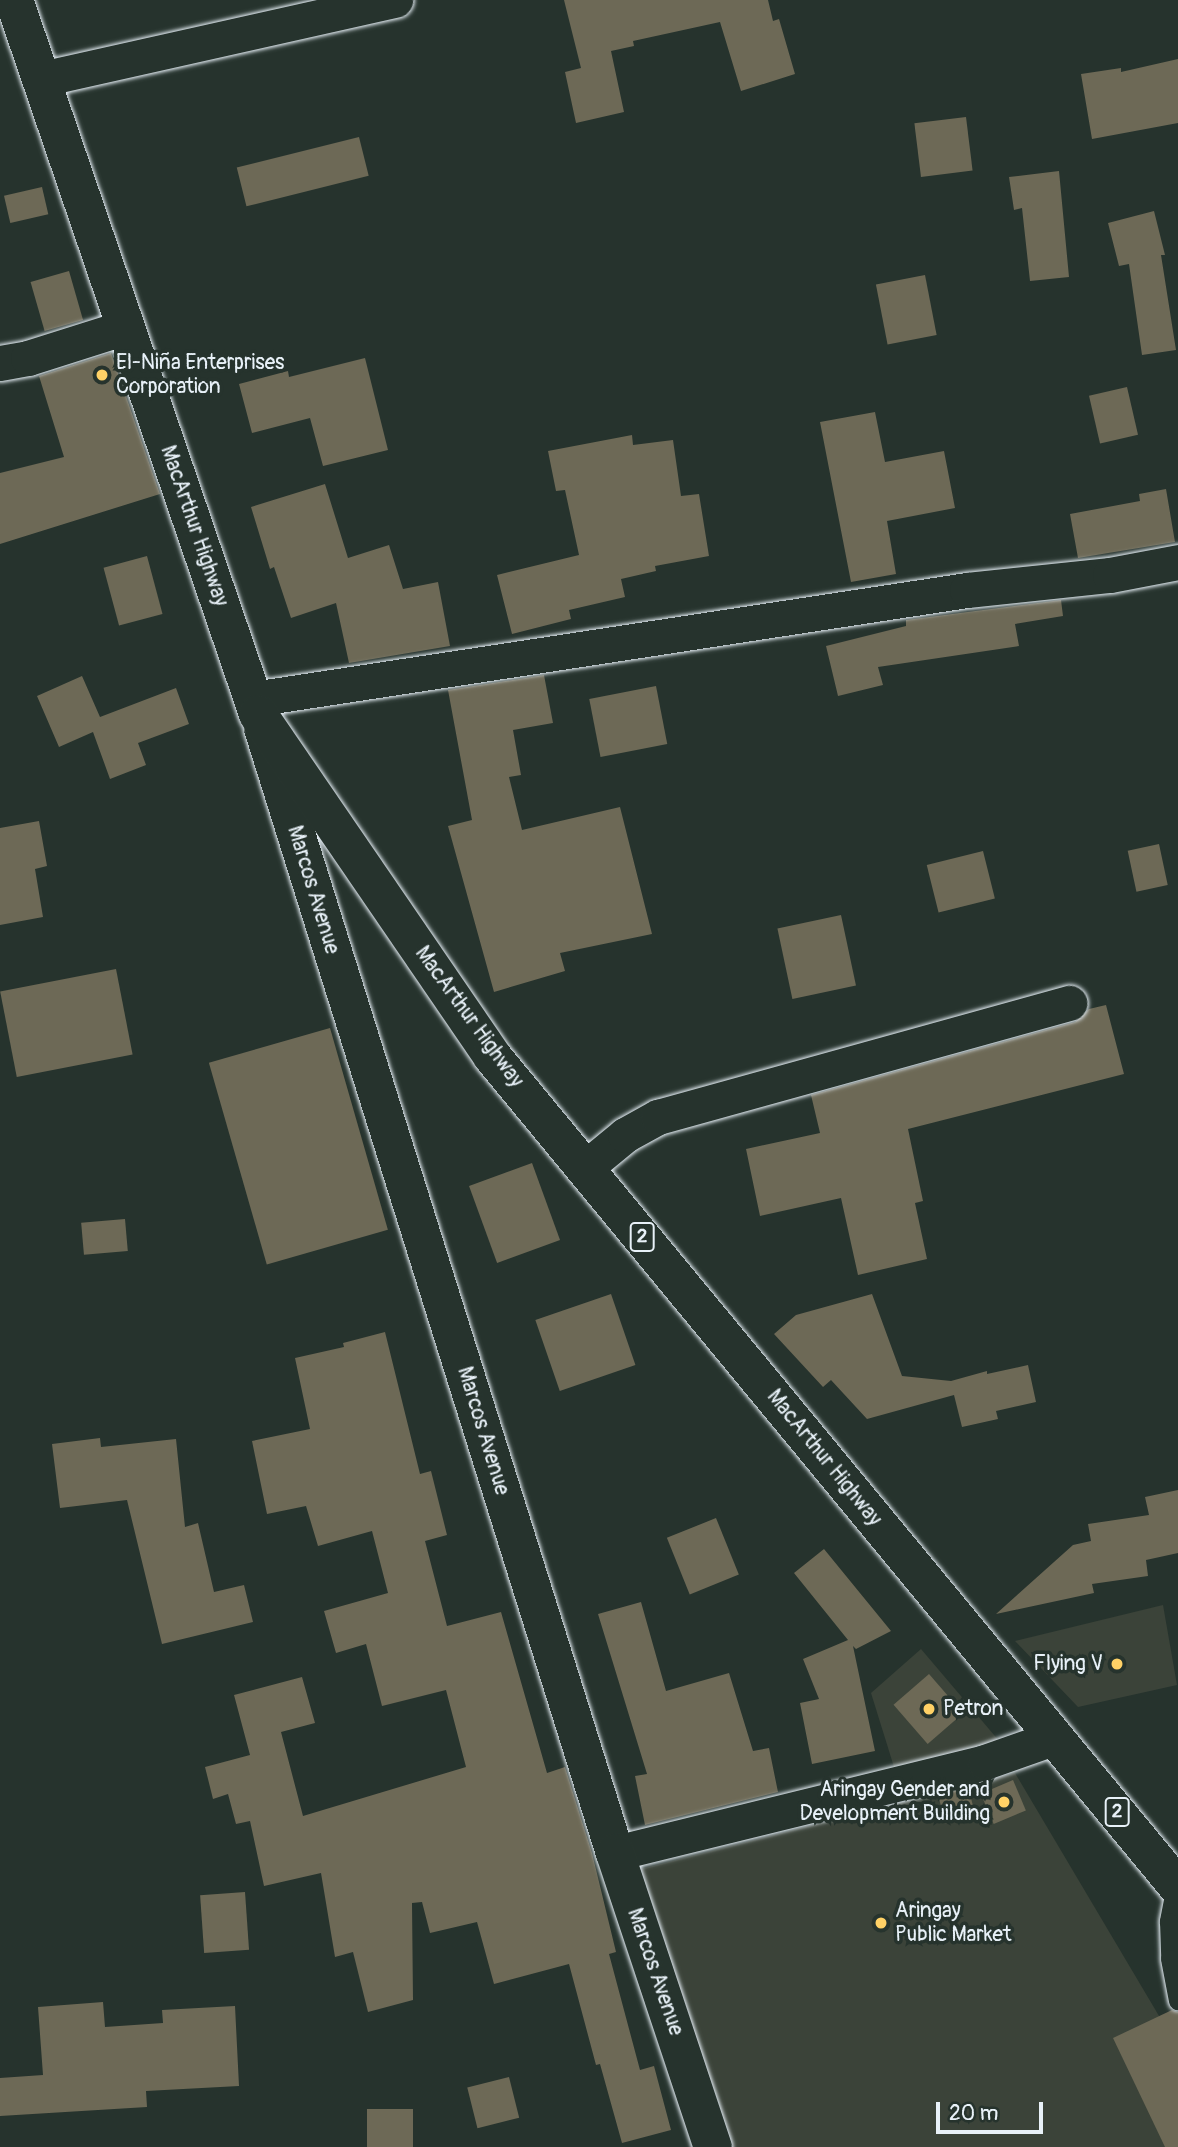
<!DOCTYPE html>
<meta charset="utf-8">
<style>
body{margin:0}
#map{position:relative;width:1178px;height:2147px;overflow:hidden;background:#26332d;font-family:Pangolin,sans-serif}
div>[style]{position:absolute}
.built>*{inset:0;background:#3b4339}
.building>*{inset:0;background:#6d6956;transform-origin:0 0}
.roads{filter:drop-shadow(0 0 2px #e8f1f8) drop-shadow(0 0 2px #e8f1f8)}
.service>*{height:18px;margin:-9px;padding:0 9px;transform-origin:9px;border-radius:9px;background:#26332d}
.minor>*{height:35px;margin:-17.5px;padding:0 17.5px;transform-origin:17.5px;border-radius:17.5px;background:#26332d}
.tertiary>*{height:38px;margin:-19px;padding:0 19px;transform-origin:19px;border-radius:19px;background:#26332d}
.trunk>*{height:38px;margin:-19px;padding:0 19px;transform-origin:19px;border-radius:19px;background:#26332d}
.dots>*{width:19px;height:19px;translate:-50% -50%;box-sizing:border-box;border:4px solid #26332d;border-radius:50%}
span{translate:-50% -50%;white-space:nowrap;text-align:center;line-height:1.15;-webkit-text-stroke:7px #26332d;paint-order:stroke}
.shield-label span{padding:2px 5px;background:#26332d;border:2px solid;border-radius:5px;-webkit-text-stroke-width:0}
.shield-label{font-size:19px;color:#e8f1f8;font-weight:700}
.poi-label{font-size:21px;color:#e8f1f8}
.left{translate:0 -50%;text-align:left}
.right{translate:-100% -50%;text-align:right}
.street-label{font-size:21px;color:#e8f1f8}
.scale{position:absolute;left:936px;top:2102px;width:107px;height:32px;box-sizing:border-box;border:4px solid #e8f1f8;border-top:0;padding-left:9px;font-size:21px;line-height:24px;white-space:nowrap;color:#e8f1f8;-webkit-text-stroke:5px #26332d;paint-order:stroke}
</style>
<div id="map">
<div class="built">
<div style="clip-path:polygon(1163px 1605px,1177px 1685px,1078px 1707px,1015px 1641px)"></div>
<div style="clip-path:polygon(921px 1649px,1000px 1742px,894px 1767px,871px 1693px)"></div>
<div style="clip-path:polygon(1015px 1773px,1178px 2048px,1178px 2147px,722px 2147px,641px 1869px)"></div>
</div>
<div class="building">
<div style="clip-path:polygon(564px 0,768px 0,773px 21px,779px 19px,795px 74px,741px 91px,720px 22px,633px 41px,634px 46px,611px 51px,624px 112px,576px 123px,565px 72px,581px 68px)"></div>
<div style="clip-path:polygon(1178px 59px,1178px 123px,1092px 139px,1081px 74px,1121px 68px,1121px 72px)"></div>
<div style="left:966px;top:117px;width:54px;height:52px;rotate:83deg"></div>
<div style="left:359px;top:137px;width:40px;height:126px;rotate:76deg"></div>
<div style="clip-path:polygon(1059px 171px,1069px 277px,1030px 281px,1022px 208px,1014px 210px,1009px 177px)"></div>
<div style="left:42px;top:187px;width:28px;height:39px;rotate:77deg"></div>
<div style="clip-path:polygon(1154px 211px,1165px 255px,1161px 255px,1176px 350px,1142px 355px,1129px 264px,1119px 266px,1108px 223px)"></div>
<div style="left:69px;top:271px;width:51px;height:40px;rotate:74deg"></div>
<div style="left:925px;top:275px;width:61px;height:50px;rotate:79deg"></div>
<div style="clip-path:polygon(111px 353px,160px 494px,0 544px,0 473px,64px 457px,39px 376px)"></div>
<div style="clip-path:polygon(365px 358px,388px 450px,323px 466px,310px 418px,252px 433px,239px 384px,288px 371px,289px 377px)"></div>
<div style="left:1127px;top:387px;width:49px;height:39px;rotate:77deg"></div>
<div style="clip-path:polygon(875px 412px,885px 462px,944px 451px,955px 508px,887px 521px,896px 574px,851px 582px,820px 422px)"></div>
<div style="clip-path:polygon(632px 435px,633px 445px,673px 440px,681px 496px,699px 494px,709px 556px,655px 566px,656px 571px,621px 579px,625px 597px,569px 610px,571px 619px,512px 634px,497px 575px,579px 555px,565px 490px,556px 491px,548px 451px)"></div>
<div style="clip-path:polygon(325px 484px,348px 558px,389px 545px,403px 589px,438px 582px,450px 646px,349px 663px,336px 603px,291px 618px,274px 567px,270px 569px,251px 507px)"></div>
<div style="clip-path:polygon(1166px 489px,1175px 542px,1078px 558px,1070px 514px,1140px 501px,1139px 494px)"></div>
<div style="left:147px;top:556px;width:60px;height:45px;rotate:75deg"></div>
<div style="clip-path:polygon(1061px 600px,1063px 616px,1015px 624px,1019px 646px,878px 667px,883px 685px,838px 696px,826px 646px,906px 626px,906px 620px)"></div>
<div style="clip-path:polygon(544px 675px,553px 723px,513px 730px,521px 775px,509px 777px,522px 830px,620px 807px,652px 934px,560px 953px,565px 971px,494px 992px,448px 826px,472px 820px,448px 690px)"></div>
<div style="clip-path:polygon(82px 676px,100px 717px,176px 688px,189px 724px,138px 743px,146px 765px,110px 779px,93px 732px,59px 747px,37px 696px)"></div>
<div style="left:656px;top:686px;width:59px;height:68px;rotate:79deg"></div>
<div style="clip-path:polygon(39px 821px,47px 866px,35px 869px,43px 917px,0 925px,0 828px)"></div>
<div style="left:1159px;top:844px;width:42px;height:32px;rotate:78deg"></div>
<div style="left:983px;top:851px;width:49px;height:58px;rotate:76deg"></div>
<div style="left:841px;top:915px;width:72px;height:65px;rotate:78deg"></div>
<div style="left:116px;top:969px;width:87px;height:118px;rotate:79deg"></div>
<div style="clip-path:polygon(1106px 1005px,1124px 1074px,908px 1129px,923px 1201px,915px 1203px,927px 1259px,858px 1275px,841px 1198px,760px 1216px,746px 1149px,820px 1133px,811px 1095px,1075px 1022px,1089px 1009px)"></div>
<div style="left:330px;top:1028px;width:210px;height:126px;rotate:74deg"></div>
<div style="left:532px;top:1163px;width:82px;height:67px;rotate:70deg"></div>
<div style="left:125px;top:1219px;width:32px;height:44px;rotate:85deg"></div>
<div style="left:611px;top:1294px;width:75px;height:80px;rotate:71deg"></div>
<div style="clip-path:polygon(872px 1294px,902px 1376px,951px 1381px,987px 1371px,987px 1374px,1028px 1365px,1036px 1402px,996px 1411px,998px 1419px,962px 1427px,954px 1395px,867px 1419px,831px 1380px,823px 1387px,774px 1334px,796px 1315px)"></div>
<div style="clip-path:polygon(385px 1332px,420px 1474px,431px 1471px,447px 1535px,425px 1541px,447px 1626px,501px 1612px,547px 1773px,565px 1767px,592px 1853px,616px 1952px,609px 1954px,640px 2070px,654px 2066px,671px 2130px,622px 2143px,600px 2064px,596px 2065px,569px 1964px,494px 1984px,477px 1922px,430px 1933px,422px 1902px,412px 1903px,413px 2000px,368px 2012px,353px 1952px,335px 1957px,321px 1873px,264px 1886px,250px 1821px,236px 1824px,228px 1794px,213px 1799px,205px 1767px,250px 1755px,234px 1695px,302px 1677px,315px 1723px,281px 1732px,303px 1816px,466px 1767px,446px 1690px,382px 1706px,366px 1644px,336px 1653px,324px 1611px,388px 1593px,372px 1531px,318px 1546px,306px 1506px,267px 1514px,252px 1441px,310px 1429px,295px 1358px,344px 1347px,343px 1343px)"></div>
<div style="clip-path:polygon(100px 1438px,101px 1447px,176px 1439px,185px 1527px,198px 1523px,214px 1592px,244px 1585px,253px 1622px,162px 1644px,127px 1500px,60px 1508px,52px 1444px)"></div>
<div style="clip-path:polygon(1178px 1490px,1178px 1553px,1146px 1560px,1148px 1576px,1092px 1584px,1094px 1593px,996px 1614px,1073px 1545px,1091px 1541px,1088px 1524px,1149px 1515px,1145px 1497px)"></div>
<div style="left:716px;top:1518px;width:61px;height:53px;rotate:68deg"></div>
<div style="clip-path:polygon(824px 1549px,891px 1631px,856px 1649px,853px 1646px,875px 1751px,812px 1764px,800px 1703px,819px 1699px,803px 1659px,848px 1640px,794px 1573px)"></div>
<div style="clip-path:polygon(641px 1602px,666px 1691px,729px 1673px,753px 1751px,769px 1748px,778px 1792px,645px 1825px,635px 1776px,647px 1774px,598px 1614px)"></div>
<div style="left:929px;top:1674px;width:52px;height:47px;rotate:49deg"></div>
<div style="left:1013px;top:1780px;width:33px;height:35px;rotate:67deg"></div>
<div style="left:968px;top:1787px;width:30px;height:31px;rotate:75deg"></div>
<div style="left:245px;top:1892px;width:58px;height:45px;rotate:86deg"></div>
<div style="clip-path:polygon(103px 2002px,105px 2027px,163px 2023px,162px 2010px,235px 2006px,239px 2086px,146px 2091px,147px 2107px,0 2116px,0 2078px,43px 2075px,38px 2007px)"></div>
<div style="clip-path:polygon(1172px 2010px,1178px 2012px,1178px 2147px,1165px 2147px,1113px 2038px)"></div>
<div style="left:509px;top:2077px;width:42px;height:43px;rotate:76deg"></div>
<div style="left:367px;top:2109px;width:46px;height:38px"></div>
</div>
<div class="roads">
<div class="service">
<div style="left:1176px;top:1885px;width:38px;rotate:101deg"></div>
<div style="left:1169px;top:1922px;width:37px;rotate:88deg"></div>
<div style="left:1170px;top:1959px;width:43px;rotate:79.2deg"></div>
</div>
<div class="minor">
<div style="left:41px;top:79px;width:363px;rotate:-12.6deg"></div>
<div style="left:0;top:363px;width:28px;rotate:-10deg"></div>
<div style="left:28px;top:358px;width:103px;rotate:-17.6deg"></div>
<div style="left:253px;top:699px;width:722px;rotate:-8.68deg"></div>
<div style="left:967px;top:590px;width:144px;rotate:-6deg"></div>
<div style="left:1110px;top:575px;width:69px;rotate:-10.8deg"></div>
<div style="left:585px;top:1168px;width:52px;rotate:-39.5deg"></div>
<div style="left:625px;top:1135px;width:38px;rotate:-29deg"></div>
<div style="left:658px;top:1117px;width:427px;rotate:-15.5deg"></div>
<div style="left:615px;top:1853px;width:381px;rotate:-13.8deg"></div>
<div style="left:985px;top:1762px;width:75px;rotate:-19.4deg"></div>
</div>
<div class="tertiary">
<div style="left:263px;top:728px;width:1179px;rotate:72.63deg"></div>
<div style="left:615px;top:1853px;width:310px;rotate:71.6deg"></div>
</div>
<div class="trunk">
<div style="left:14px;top:0;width:755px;rotate:71.13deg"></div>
<div style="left:258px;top:714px;width:414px;rotate:55.6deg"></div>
<div style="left:492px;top:1056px;width:1078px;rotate:50.46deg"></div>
</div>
</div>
<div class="dots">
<div style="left:102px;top:375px;background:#ffd166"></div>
<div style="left:1117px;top:1664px;background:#ffd166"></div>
<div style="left:929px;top:1709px;background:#ffd166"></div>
<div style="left:1004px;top:1802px;background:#ffd166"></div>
<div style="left:881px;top:1923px;background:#ffd166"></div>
</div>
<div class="shield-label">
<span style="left:642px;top:1237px">2</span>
<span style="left:1117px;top:1812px">2</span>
</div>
<div class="poi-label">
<span class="left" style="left:116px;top:375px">El-Niña Enterprises<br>Corporation</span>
<span class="right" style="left:1103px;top:1664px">Flying V</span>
<span class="left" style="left:943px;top:1709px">Petron</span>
<span class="right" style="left:990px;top:1802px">Aringay Gender and<br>Development Building</span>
<span class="left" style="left:895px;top:1923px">Aringay<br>Public Market</span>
</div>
<div class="street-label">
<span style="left:194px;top:526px;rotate:71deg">MacArthur Highway</span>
<span style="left:313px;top:890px;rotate:73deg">Marcos Avenue</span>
<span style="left:469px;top:1017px;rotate:54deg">MacArthur Highway</span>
<span style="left:483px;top:1431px;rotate:73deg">Marcos Avenue</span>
<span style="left:824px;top:1458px;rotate:51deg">MacArthur Highway</span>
<span style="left:655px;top:1972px;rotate:71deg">Marcos Avenue</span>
</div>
<div class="scale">20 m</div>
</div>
